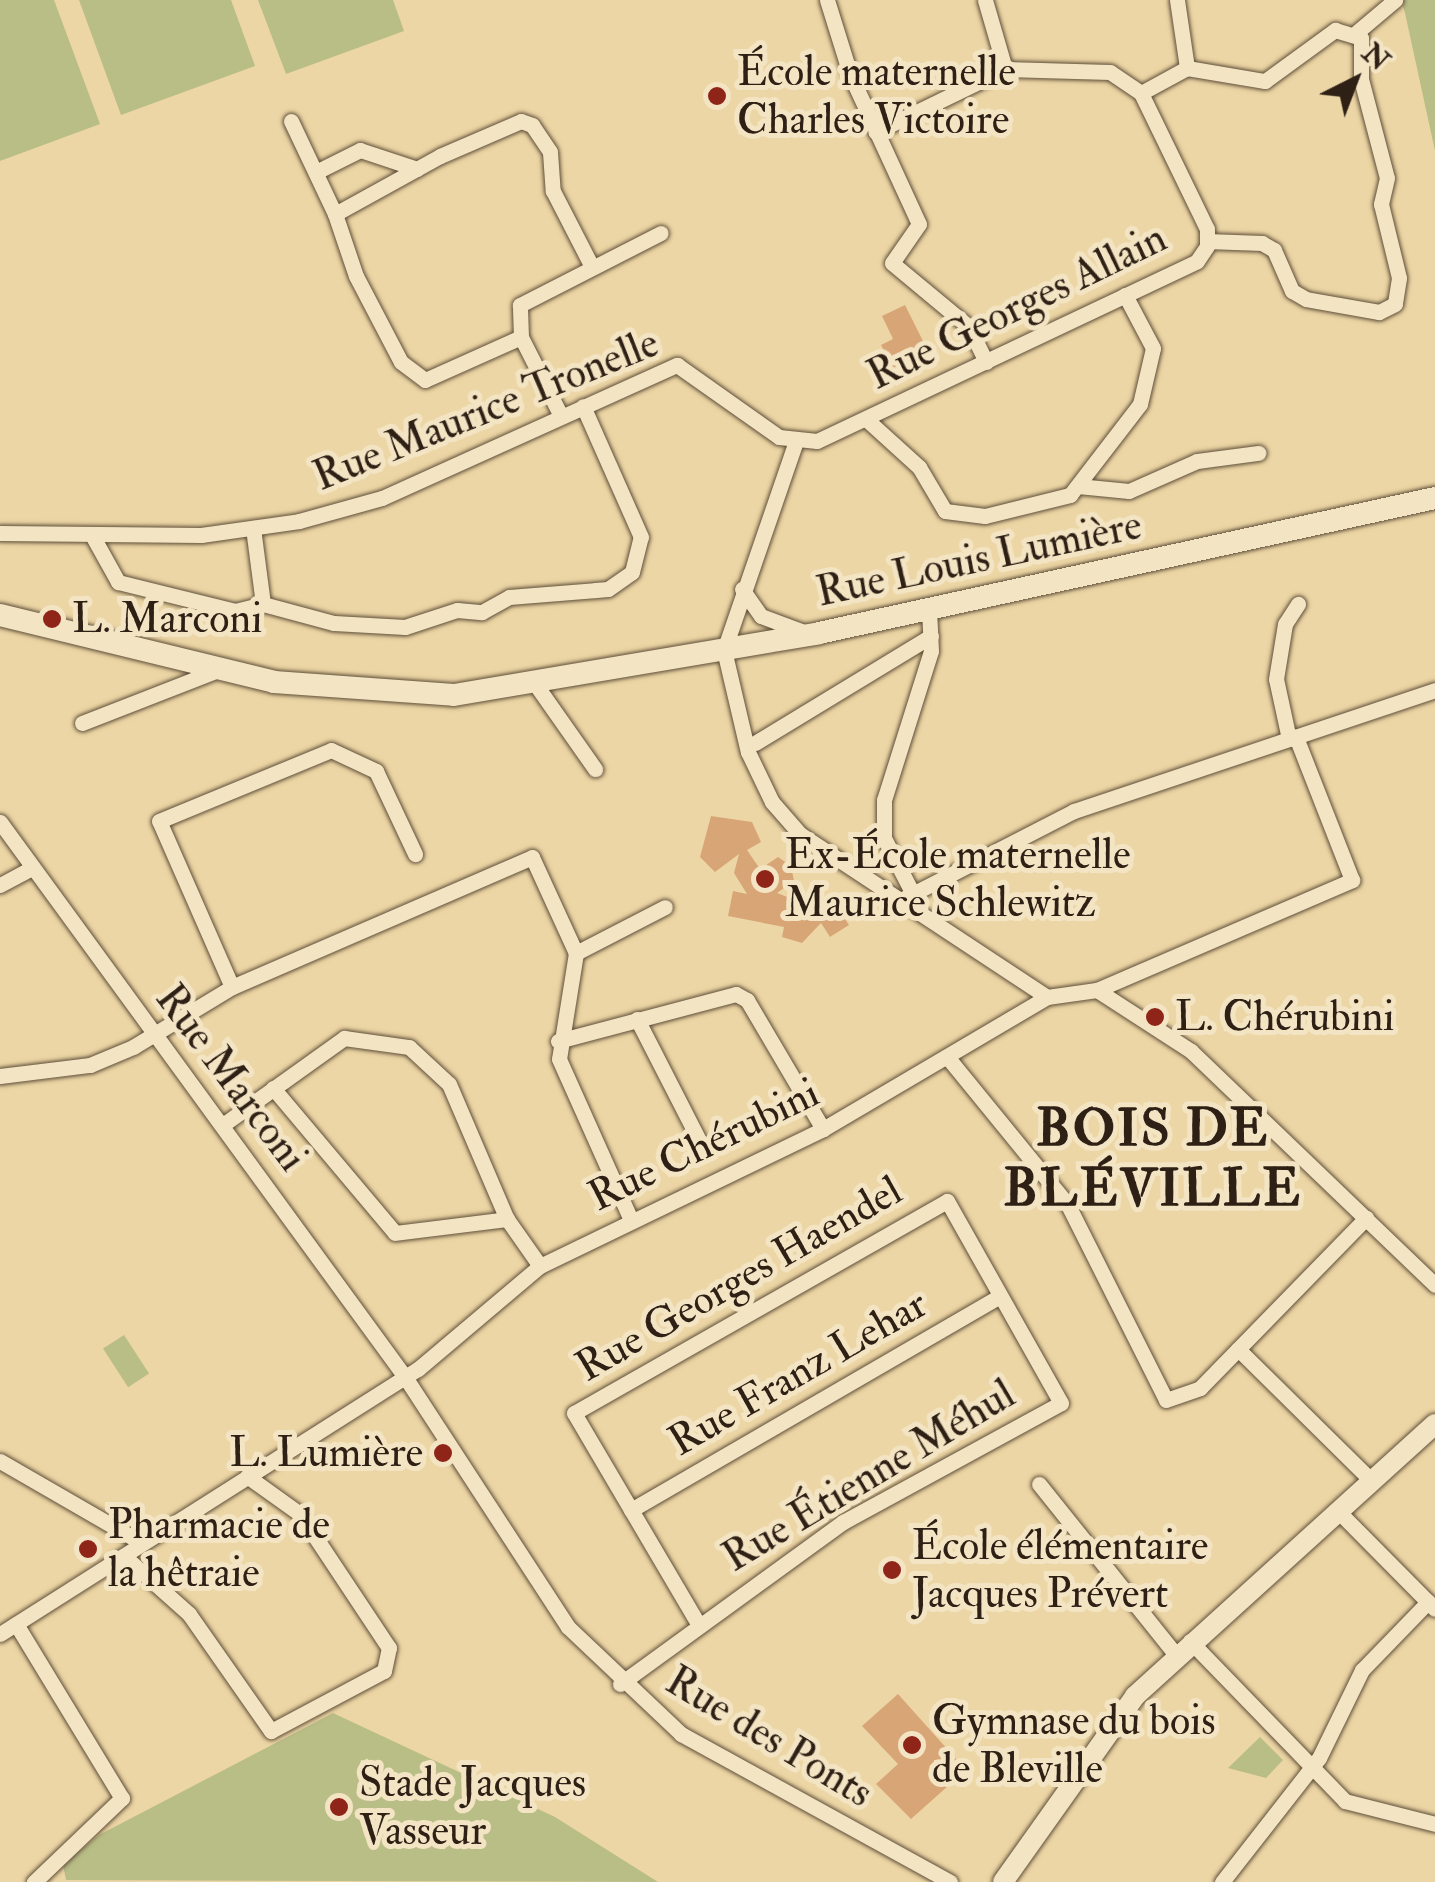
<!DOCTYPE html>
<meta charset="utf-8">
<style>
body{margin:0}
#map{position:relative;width:1435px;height:1882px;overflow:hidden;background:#edd6a5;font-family:"IM FELL Double Pica",serif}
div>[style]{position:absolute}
.green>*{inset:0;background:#b9bd86;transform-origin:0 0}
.building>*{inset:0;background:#d8a676}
.roads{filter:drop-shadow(0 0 2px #5e4e39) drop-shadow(0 0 2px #5e4e39)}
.minor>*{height:15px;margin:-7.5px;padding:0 7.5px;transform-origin:7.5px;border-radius:7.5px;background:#f3e4c4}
.tertiary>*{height:20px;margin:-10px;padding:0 10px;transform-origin:10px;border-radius:10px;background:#f3e4c4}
.secondary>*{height:22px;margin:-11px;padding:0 11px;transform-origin:11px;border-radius:11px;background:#f3e4c4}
.dots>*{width:28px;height:28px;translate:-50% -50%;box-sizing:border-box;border:5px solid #f3e4c4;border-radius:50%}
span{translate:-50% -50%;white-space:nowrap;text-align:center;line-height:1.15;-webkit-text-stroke:10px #f3e4c4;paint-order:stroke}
.poi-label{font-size:42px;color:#2e2015}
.left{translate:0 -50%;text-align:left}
.right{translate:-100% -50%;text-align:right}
.street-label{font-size:42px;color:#2e2015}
.district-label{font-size:52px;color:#2e2015;font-weight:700;letter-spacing:2.5px}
.north{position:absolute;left:1305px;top:30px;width:100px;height:100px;-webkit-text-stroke:8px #f3e4c4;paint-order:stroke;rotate:42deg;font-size:28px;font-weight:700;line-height:40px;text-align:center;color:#2e2015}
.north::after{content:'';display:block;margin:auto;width:35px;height:45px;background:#2e2015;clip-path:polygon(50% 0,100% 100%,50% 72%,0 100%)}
</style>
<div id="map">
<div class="green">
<div style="clip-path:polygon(0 0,54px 0,100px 124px,0 161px)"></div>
<div style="clip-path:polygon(79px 0,231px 0,255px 66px,121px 115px)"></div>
<div style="clip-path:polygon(258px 0,393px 0,404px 31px,286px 74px)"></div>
<div style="clip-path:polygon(1401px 0,1435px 0,1435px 151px,1405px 13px)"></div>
<div style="left:124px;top:1335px;width:46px;height:25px;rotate:57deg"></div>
<div style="clip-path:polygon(333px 1713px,555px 1817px,658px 1882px,66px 1880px,63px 1865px,99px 1835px)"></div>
<div style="clip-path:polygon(1260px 1737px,1283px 1760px,1266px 1778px,1228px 1768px)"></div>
</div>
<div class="building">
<div style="clip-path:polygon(905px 305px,928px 351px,893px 368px,881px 345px,893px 339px,882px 316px)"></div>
<div style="clip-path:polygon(711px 816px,752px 822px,761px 842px,747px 850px,760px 869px,778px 857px,791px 866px,794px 881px,777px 893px,818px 909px,836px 905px,849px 925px,830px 937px,821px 923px,802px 943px,782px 937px,784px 927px,728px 916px,733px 891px,747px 894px,734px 873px,739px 854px,715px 872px,700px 857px)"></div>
<div style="clip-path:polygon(898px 1694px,966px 1770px,911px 1819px,876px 1784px,898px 1764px,862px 1726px)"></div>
</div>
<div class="roads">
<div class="minor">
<div style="left:827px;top:0;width:77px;rotate:72.7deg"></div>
<div style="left:850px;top:74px;width:165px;rotate:65.3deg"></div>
<div style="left:919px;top:224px;width:47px;rotate:124.7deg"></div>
<div style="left:892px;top:263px;width:100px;rotate:39.7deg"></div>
<div style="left:969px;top:327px;width:39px;rotate:64deg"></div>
<div style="left:985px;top:0;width:72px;rotate:73.8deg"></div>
<div style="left:1177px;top:0;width:69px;rotate:81.6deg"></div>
<div style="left:1357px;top:32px;width:50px;rotate:-40.1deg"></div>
<div style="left:1141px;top:93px;width:52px;rotate:-28.5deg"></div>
<div style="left:1187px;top:68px;width:79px;rotate:9.5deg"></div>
<div style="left:1265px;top:81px;width:87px;rotate:-36.1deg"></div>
<div style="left:1335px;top:30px;width:27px;rotate:17deg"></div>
<div style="left:1361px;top:38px;width:41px;rotate:90deg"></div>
<div style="left:1361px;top:79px;width:102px;rotate:75.3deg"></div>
<div style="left:1387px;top:178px;width:27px;rotate:103deg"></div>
<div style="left:1381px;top:204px;width:76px;rotate:76.3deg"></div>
<div style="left:1399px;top:278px;width:26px;rotate:99deg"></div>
<div style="left:1395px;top:304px;width:18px;rotate:153deg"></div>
<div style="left:1379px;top:312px;width:74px;rotate:-169.9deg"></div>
<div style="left:1306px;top:299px;width:16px;rotate:-150deg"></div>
<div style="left:1292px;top:291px;width:45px;rotate:-113.7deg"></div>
<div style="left:1274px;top:250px;width:14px;rotate:-150deg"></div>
<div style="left:1262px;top:243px;width:55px;rotate:-177.9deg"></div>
<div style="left:291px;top:121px;width:103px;rotate:64.7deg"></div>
<div style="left:335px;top:214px;width:120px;rotate:-28.9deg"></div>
<div style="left:440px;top:156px;width:88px;rotate:-23.4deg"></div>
<div style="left:521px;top:121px;width:12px;rotate:20deg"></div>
<div style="left:532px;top:125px;width:32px;rotate:56deg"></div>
<div style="left:550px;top:152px;width:39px;rotate:86deg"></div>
<div style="left:553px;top:191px;width:85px;rotate:62.8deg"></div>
<div style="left:318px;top:171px;width:47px;rotate:-26.6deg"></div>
<div style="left:360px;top:150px;width:60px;rotate:18.4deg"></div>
<div style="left:335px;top:214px;width:65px;rotate:71.3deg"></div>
<div style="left:356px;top:276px;width:97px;rotate:62.4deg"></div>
<div style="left:401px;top:362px;width:30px;rotate:37deg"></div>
<div style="left:425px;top:380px;width:105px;rotate:-24.1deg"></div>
<div style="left:561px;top:416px;width:89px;rotate:-116.9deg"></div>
<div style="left:521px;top:337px;width:32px;rotate:-92deg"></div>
<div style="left:520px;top:305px;width:158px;rotate:-27.1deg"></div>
<div style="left:866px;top:419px;width:72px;rotate:42.2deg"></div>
<div style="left:919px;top:467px;width:51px;rotate:59.4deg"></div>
<div style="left:945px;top:511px;width:40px;rotate:7.1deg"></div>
<div style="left:985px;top:516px;width:88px;rotate:-13.9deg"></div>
<div style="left:1070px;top:495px;width:115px;rotate:-52.4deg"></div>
<div style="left:1140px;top:404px;width:57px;rotate:-76.9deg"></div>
<div style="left:1153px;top:348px;width:60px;rotate:-117.8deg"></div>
<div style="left:796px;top:441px;width:221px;rotate:109deg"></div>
<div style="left:724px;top:650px;width:105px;rotate:76.8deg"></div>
<div style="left:748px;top:752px;width:55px;rotate:64.4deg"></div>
<div style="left:772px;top:802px;width:43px;rotate:48.8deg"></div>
<div style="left:800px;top:834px;width:296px;rotate:33.4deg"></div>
<div style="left:1078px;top:486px;width:51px;rotate:5.6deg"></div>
<div style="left:1129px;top:491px;width:74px;rotate:-23.8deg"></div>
<div style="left:1197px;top:461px;width:62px;rotate:-7.5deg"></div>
<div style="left:253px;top:528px;width:77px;rotate:82.5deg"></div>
<div style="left:0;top:533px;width:201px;rotate:0.6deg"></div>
<div style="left:201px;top:535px;width:99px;rotate:-8.1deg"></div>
<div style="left:299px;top:521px;width:86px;rotate:-15.5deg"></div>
<div style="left:382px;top:498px;width:324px;rotate:-24.3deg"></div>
<div style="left:677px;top:365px;width:125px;rotate:35.2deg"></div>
<div style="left:779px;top:437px;width:38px;rotate:6deg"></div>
<div style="left:817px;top:441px;width:420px;rotate:-25.3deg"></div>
<div style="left:1197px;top:261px;width:18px;rotate:-56deg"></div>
<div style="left:1207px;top:246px;width:17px;rotate:-90deg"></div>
<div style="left:1207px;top:229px;width:151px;rotate:-115.9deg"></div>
<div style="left:1141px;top:93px;width:37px;rotate:-146deg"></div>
<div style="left:1110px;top:72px;width:105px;rotate:-178.4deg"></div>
<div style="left:1005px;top:69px;width:144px;rotate:154.1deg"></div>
<div style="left:92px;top:535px;width:54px;rotate:61deg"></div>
<div style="left:118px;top:582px;width:121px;rotate:13.9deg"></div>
<div style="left:235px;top:611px;width:29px;rotate:-14deg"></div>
<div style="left:263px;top:604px;width:73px;rotate:15deg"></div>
<div style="left:334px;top:623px;width:71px;rotate:3.2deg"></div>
<div style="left:405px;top:627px;width:55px;rotate:-18.1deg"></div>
<div style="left:457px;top:610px;width:25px;rotate:5deg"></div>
<div style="left:482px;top:612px;width:31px;rotate:-29deg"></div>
<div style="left:509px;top:597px;width:99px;rotate:-4.6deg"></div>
<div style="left:608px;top:589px;width:29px;rotate:-35deg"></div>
<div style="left:632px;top:572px;width:36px;rotate:-76deg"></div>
<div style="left:641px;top:537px;width:143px;rotate:-113.9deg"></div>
<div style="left:742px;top:589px;width:33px;rotate:55deg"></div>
<div style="left:761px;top:616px;width:43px;rotate:20.6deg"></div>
<div style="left:536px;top:685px;width:103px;rotate:54.9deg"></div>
<div style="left:82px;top:723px;width:146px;rotate:-21.3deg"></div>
<div style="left:1289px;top:739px;width:61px;rotate:-102.2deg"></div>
<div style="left:1276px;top:679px;width:56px;rotate:-80.7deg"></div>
<div style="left:1285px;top:624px;width:24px;rotate:-57deg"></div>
<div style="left:755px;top:743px;width:206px;rotate:-31.3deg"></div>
<div style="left:0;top:822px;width:687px;rotate:53.88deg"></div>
<div style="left:405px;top:1377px;width:298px;rotate:56.9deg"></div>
<div style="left:568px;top:1627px;width:156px;rotate:43.4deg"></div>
<div style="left:681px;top:1734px;width:307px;rotate:28.8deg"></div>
<div style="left:0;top:885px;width:32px;rotate:-28deg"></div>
<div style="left:913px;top:894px;width:63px;rotate:-117.4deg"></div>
<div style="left:884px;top:838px;width:38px;rotate:-90deg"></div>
<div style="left:884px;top:800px;width:156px;rotate:-72.5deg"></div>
<div style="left:931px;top:651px;width:42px;rotate:-92.7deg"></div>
<div style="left:895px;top:903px;width:201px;rotate:-27.2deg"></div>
<div style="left:1074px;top:811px;width:381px;rotate:-18.5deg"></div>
<div style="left:576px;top:953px;width:100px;rotate:-27.3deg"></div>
<div style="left:232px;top:987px;width:181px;rotate:-113.7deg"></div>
<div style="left:159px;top:821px;width:186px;rotate:-22.4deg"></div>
<div style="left:331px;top:750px;width:50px;rotate:25deg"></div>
<div style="left:376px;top:771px;width:92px;rotate:64.8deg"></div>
<div style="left:1097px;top:990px;width:112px;rotate:33deg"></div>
<div style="left:1191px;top:1051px;width:338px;rotate:43.8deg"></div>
<div style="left:637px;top:1019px;width:136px;rotate:62.9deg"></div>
<div style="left:558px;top:1041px;width:184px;rotate:-14.8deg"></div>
<div style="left:736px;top:994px;width:13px;rotate:29deg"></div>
<div style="left:747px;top:1000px;width:150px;rotate:59.5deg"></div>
<div style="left:949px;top:1059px;width:188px;rotate:50.8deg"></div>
<div style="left:1068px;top:1205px;width:218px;rotate:63.3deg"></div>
<div style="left:1166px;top:1400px;width:36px;rotate:-19deg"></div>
<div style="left:1200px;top:1388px;width:238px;rotate:-45.7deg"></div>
<div style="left:0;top:1076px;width:91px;rotate:-7deg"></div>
<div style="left:90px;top:1065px;width:47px;rotate:-22.7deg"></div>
<div style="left:133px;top:1047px;width:116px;rotate:-31.2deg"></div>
<div style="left:232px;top:987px;width:327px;rotate:-23.4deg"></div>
<div style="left:532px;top:857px;width:106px;rotate:65.4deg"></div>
<div style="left:576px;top:953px;width:107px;rotate:99.1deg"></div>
<div style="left:559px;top:1059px;width:176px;rotate:65.9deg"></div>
<div style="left:273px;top:1088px;width:189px;rotate:49.9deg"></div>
<div style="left:395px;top:1233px;width:113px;rotate:-7.1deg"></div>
<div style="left:224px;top:1124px;width:148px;rotate:-35.6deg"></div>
<div style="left:344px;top:1038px;width:66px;rotate:7.9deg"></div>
<div style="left:409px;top:1047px;width:54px;rotate:42.8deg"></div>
<div style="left:449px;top:1084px;width:147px;rotate:66.8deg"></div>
<div style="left:507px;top:1219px;width:57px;rotate:54.9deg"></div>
<div style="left:1238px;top:1349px;width:187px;rotate:44.6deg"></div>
<div style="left:0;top:1461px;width:164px;rotate:30deg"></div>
<div style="left:1039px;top:1484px;width:219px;rotate:51.3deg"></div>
<div style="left:631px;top:1510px;width:425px;rotate:-30.1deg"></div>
<div style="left:1337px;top:1510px;width:139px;rotate:45.3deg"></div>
<div style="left:124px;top:1556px;width:87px;rotate:41.7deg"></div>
<div style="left:189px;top:1614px;width:143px;rotate:55deg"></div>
<div style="left:271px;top:1731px;width:128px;rotate:-28deg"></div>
<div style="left:384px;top:1671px;width:24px;rotate:-78deg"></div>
<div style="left:389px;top:1648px;width:161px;rotate:-123.6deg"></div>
<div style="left:300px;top:1514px;width:65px;rotate:-144.4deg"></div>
<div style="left:16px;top:1624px;width:204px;rotate:58.7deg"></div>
<div style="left:122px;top:1798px;width:122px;rotate:136.3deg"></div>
<div style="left:0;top:1634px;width:495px;rotate:-32.4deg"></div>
<div style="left:418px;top:1369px;width:160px;rotate:-40.2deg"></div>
<div style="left:540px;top:1266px;width:314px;rotate:-25.8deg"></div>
<div style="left:823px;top:1129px;width:260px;rotate:-30.5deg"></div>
<div style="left:1047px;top:997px;width:50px;rotate:-8deg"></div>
<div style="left:1097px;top:990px;width:278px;rotate:-23.3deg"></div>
<div style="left:1352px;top:880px;width:154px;rotate:-111.4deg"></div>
<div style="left:1190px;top:1641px;width:223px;rotate:45.9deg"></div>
<div style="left:1345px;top:1801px;width:93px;rotate:14.3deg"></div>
<div style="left:620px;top:1684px;width:276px;rotate:-36deg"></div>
<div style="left:843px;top:1522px;width:248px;rotate:-28.6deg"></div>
<div style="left:1061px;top:1403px;width:232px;rotate:-119.4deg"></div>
<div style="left:947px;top:1201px;width:429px;rotate:150.4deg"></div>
<div style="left:574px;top:1413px;width:243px;rotate:59.5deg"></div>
<div style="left:1222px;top:1882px;width:157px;rotate:-52deg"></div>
<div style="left:1319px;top:1758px;width:98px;rotate:-64deg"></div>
<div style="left:1362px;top:1670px;width:95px;rotate:-45.9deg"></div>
</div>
<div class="tertiary">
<div style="left:1003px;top:1882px;width:228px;rotate:-54.6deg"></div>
<div style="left:1135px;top:1696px;width:405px;rotate:-42.2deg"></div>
</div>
<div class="secondary">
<div style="left:0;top:615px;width:282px;rotate:13.7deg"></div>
<div style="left:274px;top:682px;width:180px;rotate:4.1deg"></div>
<div style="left:454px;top:695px;width:370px;rotate:-9.6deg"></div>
<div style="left:819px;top:633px;width:631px;rotate:-12.36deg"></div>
</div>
</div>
<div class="dots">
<div style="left:717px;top:96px;background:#8f2418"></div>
<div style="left:52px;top:619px;background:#8f2418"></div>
<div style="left:765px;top:879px;background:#8f2418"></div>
<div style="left:1155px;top:1017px;background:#8f2418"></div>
<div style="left:443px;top:1453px;background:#8f2418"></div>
<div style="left:88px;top:1549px;background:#8f2418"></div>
<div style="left:892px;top:1570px;background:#8f2418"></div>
<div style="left:912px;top:1745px;background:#8f2418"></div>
<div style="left:339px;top:1807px;background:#8f2418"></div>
</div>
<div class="poi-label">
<span class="left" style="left:737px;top:96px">École maternelle<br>Charles Victoire</span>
<span class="left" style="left:72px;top:619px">L. Marconi</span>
<span class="left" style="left:785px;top:879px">Ex-École maternelle<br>Maurice Schlewitz</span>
<span class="left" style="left:1175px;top:1017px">L. Chérubini</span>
<span class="right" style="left:423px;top:1453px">L. Lumière</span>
<span class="left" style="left:108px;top:1549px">Pharmacie de<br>la hêtraie</span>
<span class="left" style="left:912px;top:1570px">École élémentaire<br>Jacques Prévert</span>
<span class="left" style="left:932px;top:1745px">Gymnase du bois<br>de Bleville</span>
<span class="left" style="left:359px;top:1807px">Stade Jacques<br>Vasseur</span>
</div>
<div class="street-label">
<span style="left:1017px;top:307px;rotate:-26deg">Rue Georges Allain</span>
<span style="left:486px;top:410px;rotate:-22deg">Rue Maurice Tronelle</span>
<span style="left:979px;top:559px;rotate:-12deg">Rue Louis Lumière</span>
<span style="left:231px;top:1078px;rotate:53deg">Rue Marconi</span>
<span style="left:704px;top:1145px;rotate:-26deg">Rue Chérubini</span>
<span style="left:739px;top:1279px;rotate:-30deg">Rue Georges Haendel</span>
<span style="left:798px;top:1373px;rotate:-30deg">Rue Franz Lehar</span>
<span style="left:869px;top:1476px;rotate:-31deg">Rue Étienne Méhul</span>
<span style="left:769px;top:1737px;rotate:31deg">Rue des Ponts</span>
</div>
<div class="district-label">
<span style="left:1153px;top:1159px">BOIS DE<br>BLÉVILLE</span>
</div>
<div class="north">N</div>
</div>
